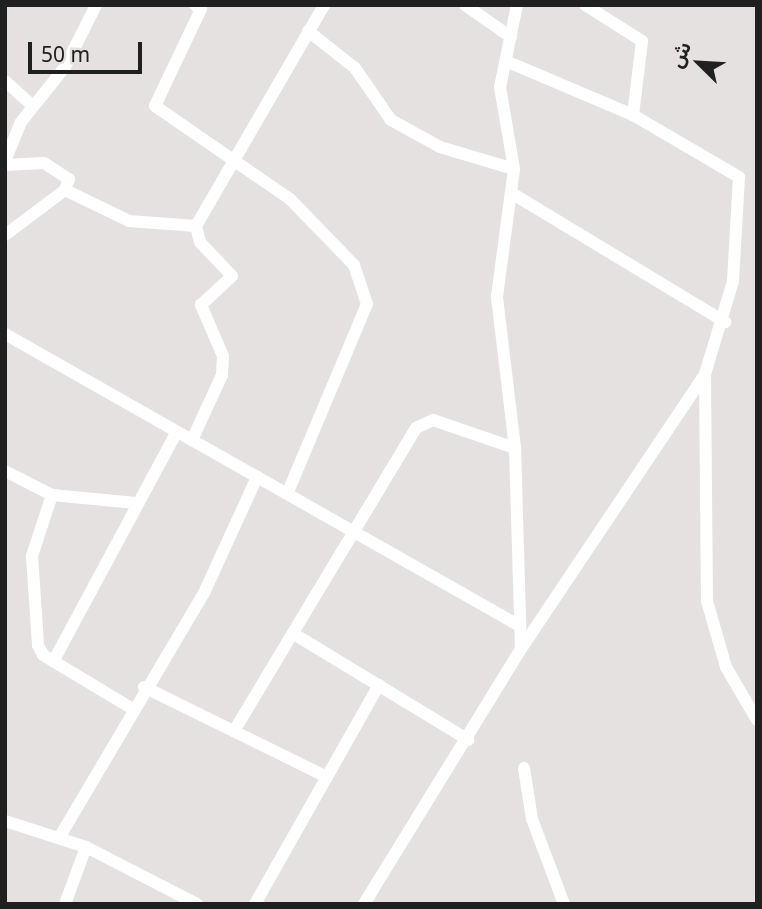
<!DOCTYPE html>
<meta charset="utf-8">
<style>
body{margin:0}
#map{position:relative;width:762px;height:909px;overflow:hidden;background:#e6e1e1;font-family:"Noto Sans","Noto Sans Arabic",sans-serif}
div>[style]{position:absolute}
.minor>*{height:12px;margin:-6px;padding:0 6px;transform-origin:6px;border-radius:6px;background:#fff}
span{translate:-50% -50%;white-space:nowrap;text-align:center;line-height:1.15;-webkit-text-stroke:5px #e6e1e1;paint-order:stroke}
.frame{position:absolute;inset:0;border:7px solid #212020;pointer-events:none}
.north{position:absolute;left:664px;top:28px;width:70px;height:70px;-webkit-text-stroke:5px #e6e1e1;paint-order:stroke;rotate:294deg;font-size:19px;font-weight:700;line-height:28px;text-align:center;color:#212020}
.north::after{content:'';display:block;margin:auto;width:24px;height:32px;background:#212020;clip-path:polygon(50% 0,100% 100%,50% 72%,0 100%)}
.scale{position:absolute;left:28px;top:42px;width:114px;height:32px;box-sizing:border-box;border:4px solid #212020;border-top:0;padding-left:9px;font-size:21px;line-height:24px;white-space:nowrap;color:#212020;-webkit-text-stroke:5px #e6e1e1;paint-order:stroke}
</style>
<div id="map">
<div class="minor">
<div style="left:195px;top:5px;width:7px;rotate:34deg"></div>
<div style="left:201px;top:9px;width:107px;rotate:115.4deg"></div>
<div style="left:155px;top:106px;width:164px;rotate:34.6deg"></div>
<div style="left:290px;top:199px;width:92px;rotate:45.9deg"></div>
<div style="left:354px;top:265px;width:41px;rotate:71.6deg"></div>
<div style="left:367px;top:304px;width:206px;rotate:112.8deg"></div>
<div style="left:465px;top:5px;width:56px;rotate:34.8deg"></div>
<div style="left:517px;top:5px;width:84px;rotate:101.7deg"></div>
<div style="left:500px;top:87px;width:83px;rotate:80.3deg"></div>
<div style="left:514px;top:169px;width:129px;rotate:97.6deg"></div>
<div style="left:497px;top:297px;width:152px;rotate:83.2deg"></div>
<div style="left:515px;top:448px;width:201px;rotate:88.3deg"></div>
<div style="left:585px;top:5px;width:67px;rotate:32.3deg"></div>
<div style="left:642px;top:41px;width:75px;rotate:96.9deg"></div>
<div style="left:308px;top:31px;width:60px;rotate:38.2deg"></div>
<div style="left:355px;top:68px;width:63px;rotate:55.3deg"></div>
<div style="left:391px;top:120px;width:56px;rotate:28.9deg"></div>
<div style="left:440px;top:147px;width:77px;rotate:16.6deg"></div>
<div style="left:5px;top:81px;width:36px;rotate:42deg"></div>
<div style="left:5px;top:161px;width:42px;rotate:-67.7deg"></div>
<div style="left:21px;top:122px;width:70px;rotate:-51.3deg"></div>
<div style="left:65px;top:67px;width:69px;rotate:-63.4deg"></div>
<div style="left:5px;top:165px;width:39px;rotate:-3deg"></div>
<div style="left:44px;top:163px;width:30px;rotate:33deg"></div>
<div style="left:69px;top:179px;width:12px;rotate:110deg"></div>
<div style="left:65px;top:190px;width:75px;rotate:143.1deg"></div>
<div style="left:65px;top:190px;width:71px;rotate:25.8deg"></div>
<div style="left:129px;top:221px;width:67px;rotate:4.3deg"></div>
<div style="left:513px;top:194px;width:248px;rotate:31.1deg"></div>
<div style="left:5px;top:334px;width:590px;rotate:29.56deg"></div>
<div style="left:705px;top:375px;width:226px;rotate:89.5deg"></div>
<div style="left:707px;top:601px;width:69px;rotate:73.9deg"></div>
<div style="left:726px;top:667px;width:61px;rotate:59.7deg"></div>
<div style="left:192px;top:440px;width:72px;rotate:-65.2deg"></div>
<div style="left:222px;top:375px;width:19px;rotate:-87deg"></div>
<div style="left:223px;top:356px;width:56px;rotate:-113.3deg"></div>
<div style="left:201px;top:305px;width:42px;rotate:-43.1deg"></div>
<div style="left:232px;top:276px;width:47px;rotate:-133.3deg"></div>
<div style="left:200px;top:242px;width:16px;rotate:-104deg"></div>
<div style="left:196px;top:226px;width:255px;rotate:-59.9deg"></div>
<div style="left:5px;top:471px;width:53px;rotate:27.1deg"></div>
<div style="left:52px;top:495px;width:84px;rotate:5.4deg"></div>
<div style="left:52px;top:495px;width:64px;rotate:108.2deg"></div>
<div style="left:32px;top:556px;width:89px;rotate:86.1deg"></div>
<div style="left:38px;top:645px;width:11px;rotate:63deg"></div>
<div style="left:43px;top:655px;width:105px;rotate:31deg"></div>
<div style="left:294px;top:634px;width:204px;rotate:31.3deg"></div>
<div style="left:54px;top:660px;width:259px;rotate:-61.7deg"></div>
<div style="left:144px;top:687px;width:204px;rotate:26.2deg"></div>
<div style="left:234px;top:731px;width:353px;rotate:-59deg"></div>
<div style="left:416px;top:428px;width:19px;rotate:-25deg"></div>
<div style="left:433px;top:420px;width:87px;rotate:18.9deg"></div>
<div style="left:524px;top:768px;width:52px;rotate:81.1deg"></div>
<div style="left:532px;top:819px;width:91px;rotate:69.4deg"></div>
<div style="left:5px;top:821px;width:85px;rotate:17.8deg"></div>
<div style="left:86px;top:847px;width:125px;rotate:27.2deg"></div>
<div style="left:59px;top:838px;width:285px;rotate:-59.4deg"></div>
<div style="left:204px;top:593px;width:128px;rotate:-65.4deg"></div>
<div style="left:65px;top:904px;width:61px;rotate:-69.8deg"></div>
<div style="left:255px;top:904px;width:252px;rotate:-60.5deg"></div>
<div style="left:364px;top:904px;width:299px;rotate:-58.4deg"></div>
<div style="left:521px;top:649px;width:331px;rotate:-56.2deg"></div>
<div style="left:705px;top:374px;width:97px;rotate:-73.2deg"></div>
<div style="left:733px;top:281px;width:104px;rotate:-86.7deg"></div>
<div style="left:739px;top:177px;width:123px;rotate:-149.7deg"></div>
<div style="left:633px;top:115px;width:138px;rotate:-157deg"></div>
</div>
<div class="frame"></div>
<div class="north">ش</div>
<div class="scale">50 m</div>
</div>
